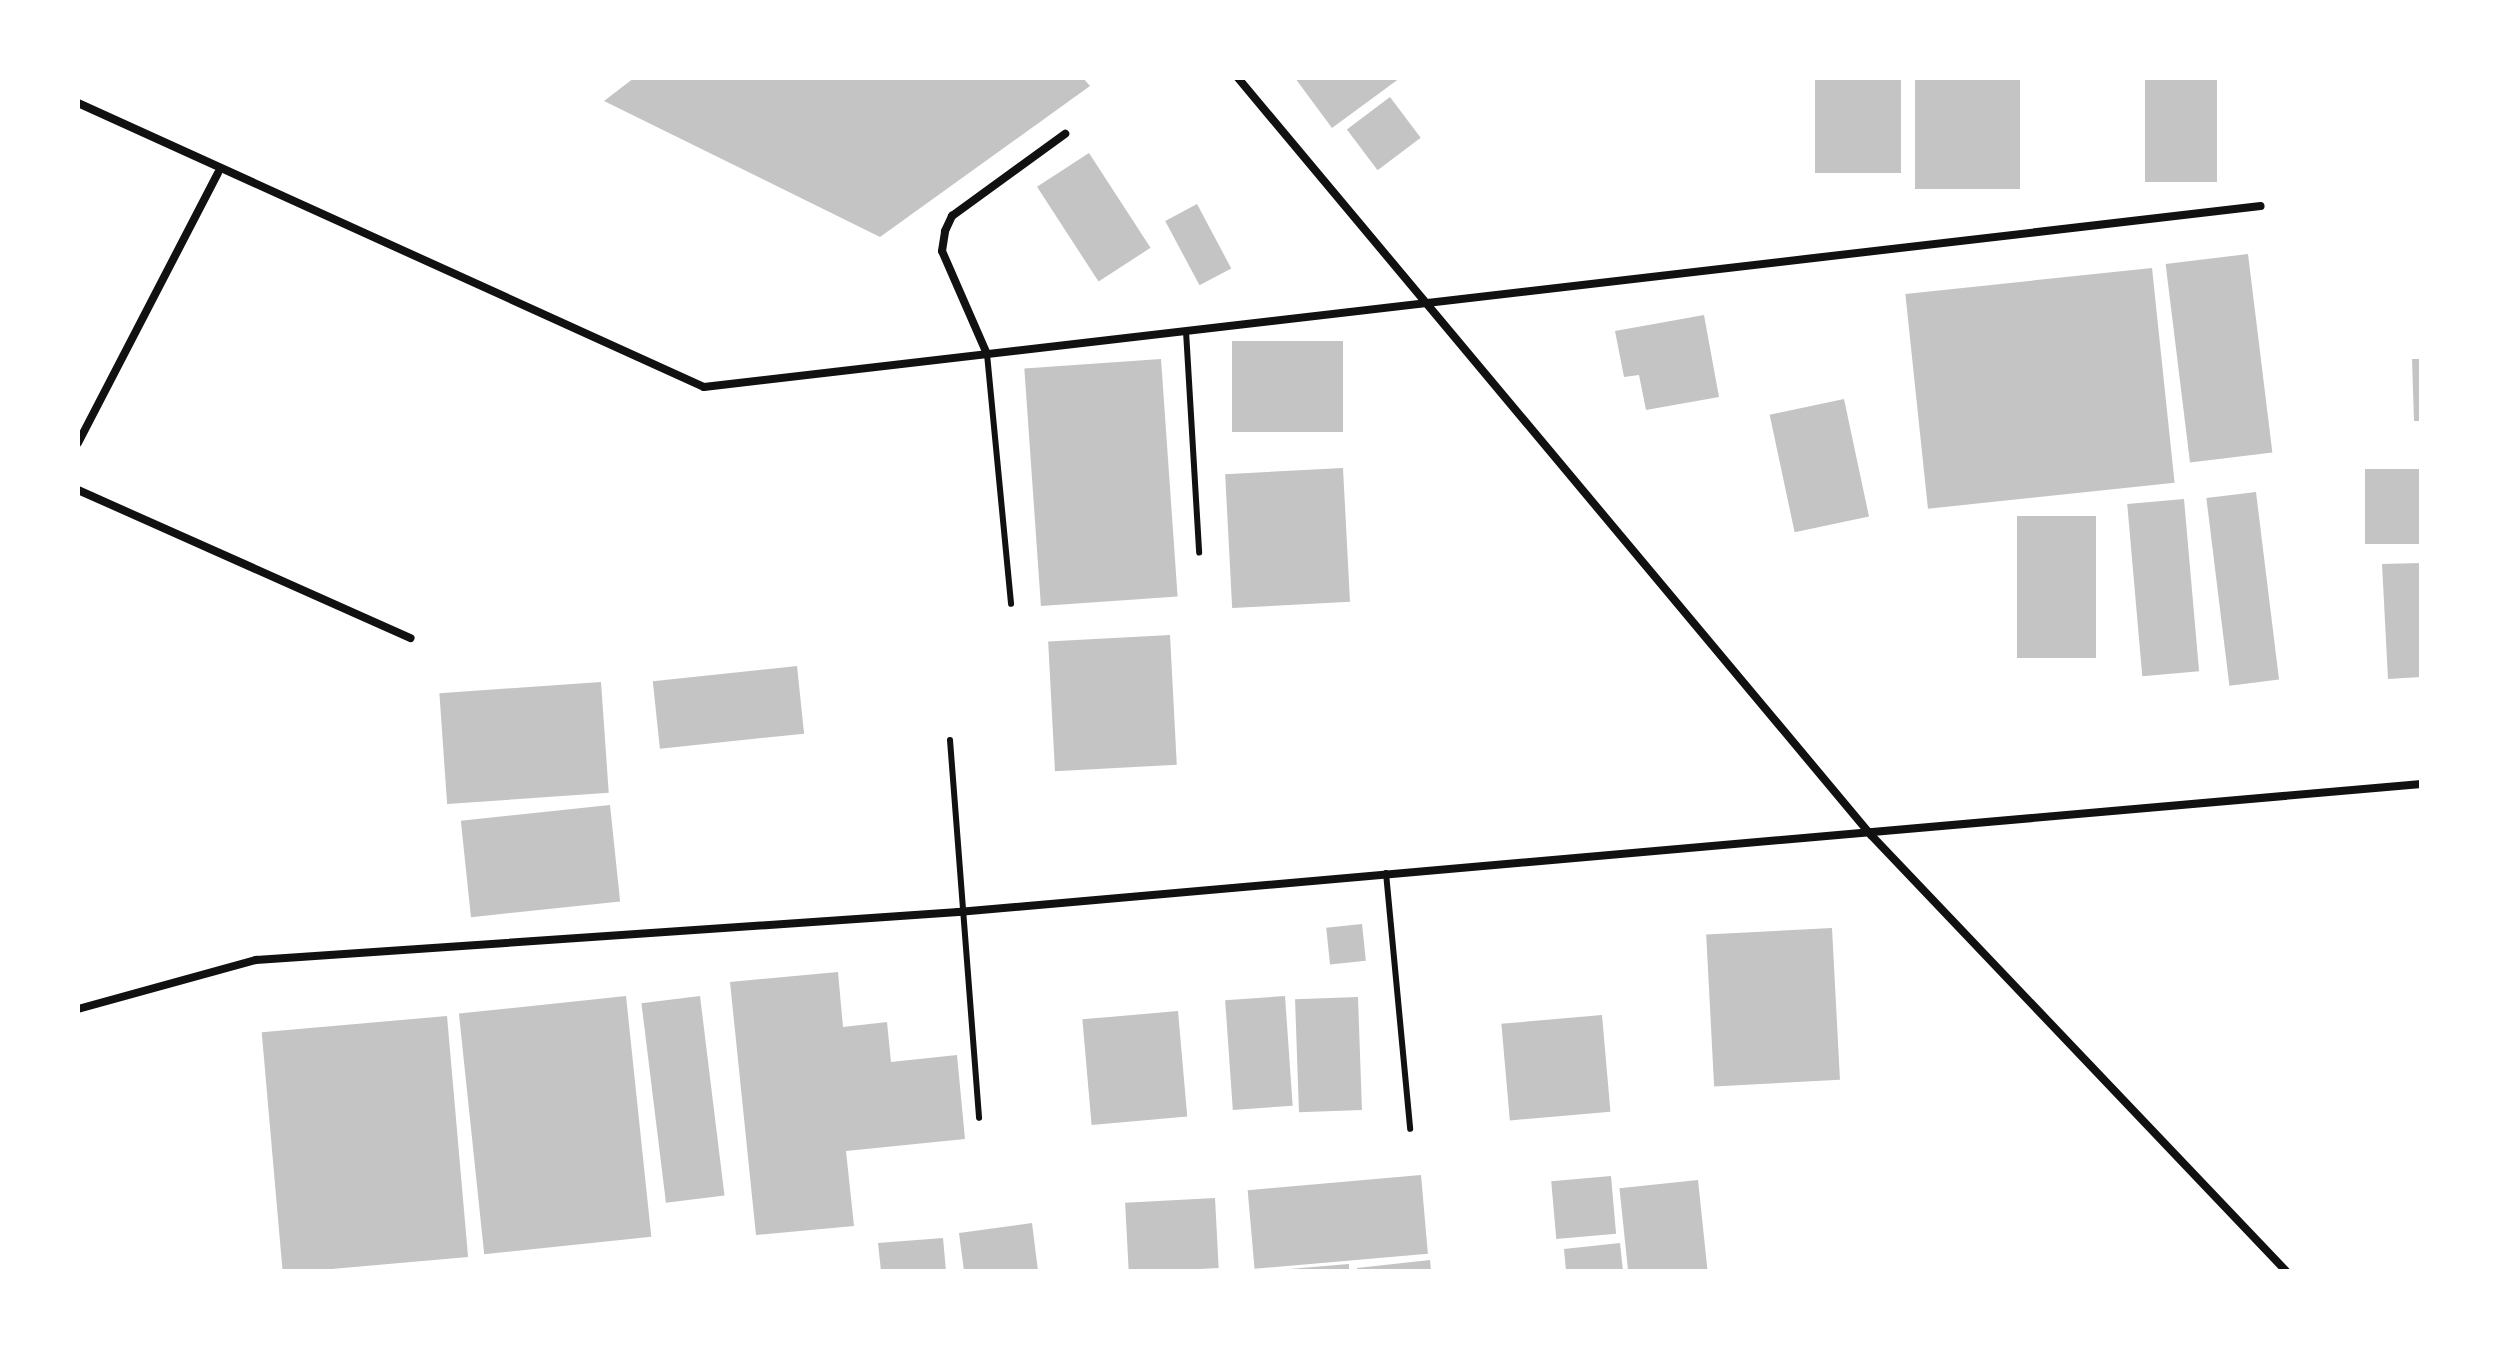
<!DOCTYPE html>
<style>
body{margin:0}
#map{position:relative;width:2499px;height:1349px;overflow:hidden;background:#fff;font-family:"Fira Sans Condensed",sans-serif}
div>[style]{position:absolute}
.building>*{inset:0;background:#c4c4c4;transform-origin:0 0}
.service>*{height:6px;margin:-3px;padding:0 3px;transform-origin:3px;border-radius:3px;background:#111}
.minor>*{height:8px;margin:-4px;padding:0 4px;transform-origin:4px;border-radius:4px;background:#111}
span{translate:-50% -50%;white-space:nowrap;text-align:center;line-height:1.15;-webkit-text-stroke:6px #fff;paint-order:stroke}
.frame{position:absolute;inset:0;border:80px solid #fff;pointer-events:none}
</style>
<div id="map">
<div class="building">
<div style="clip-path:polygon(634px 78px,1083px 78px,1090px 86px,880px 237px,604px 101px)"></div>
<div style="clip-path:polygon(1295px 78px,1400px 78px,1332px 128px)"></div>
<div style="left:1815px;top:78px;width:86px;height:95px"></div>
<div style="left:1915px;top:78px;width:105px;height:111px"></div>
<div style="left:2145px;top:78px;width:72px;height:104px"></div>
<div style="left:1390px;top:97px;width:51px;height:54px;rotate:53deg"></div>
<div style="left:1089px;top:153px;width:113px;height:62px;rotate:57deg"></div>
<div style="left:1197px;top:204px;width:73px;height:36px;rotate:62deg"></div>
<div style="left:2248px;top:254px;width:200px;height:83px;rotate:83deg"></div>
<div style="left:2152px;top:268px;width:216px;height:248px;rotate:84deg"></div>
<div style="clip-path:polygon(1704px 315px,1719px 397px,1646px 410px,1639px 375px,1624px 377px,1615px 331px)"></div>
<div style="left:1232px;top:341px;width:111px;height:91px"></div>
<div style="left:1161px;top:359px;width:238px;height:137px;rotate:86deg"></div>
<div style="clip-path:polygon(2412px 359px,2421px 359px,2421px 421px,2414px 421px)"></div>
<div style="left:1844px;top:399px;width:120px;height:76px;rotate:78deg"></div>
<div style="left:1343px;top:468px;width:134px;height:118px;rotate:87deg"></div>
<div style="left:2421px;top:469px;width:75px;height:56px;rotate:90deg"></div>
<div style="left:2256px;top:492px;width:189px;height:50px;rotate:83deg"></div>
<div style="left:2184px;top:499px;width:173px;height:57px;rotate:85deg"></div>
<div style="left:2017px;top:516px;width:79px;height:142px"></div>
<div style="clip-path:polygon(2421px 563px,2421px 677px,2388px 679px,2382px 564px)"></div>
<div style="left:1170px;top:635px;width:130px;height:122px;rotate:87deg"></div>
<div style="left:797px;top:666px;width:68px;height:145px;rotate:84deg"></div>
<div style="left:601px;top:682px;width:111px;height:162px;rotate:86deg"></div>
<div style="left:610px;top:805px;width:97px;height:150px;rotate:84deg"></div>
<div style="left:1362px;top:924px;width:37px;height:36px;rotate:84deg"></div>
<div style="left:1832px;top:928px;width:152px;height:126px;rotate:87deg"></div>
<div style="clip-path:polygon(838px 972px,843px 1027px,887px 1022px,891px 1062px,957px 1055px,965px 1139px,846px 1151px,854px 1226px,756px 1235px,730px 982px)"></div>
<div style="left:626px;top:996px;width:242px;height:168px;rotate:84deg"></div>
<div style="left:700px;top:996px;width:201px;height:59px;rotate:83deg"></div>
<div style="left:1285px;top:996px;width:110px;height:60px;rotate:86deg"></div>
<div style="left:1358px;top:997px;width:113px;height:63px;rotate:88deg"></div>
<div style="left:1178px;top:1011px;width:106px;height:96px;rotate:85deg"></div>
<div style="left:1602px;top:1015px;width:97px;height:101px;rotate:85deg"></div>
<div style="left:447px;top:1016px;width:242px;height:186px;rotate:85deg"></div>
<div style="left:1421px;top:1175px;width:79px;height:174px;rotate:85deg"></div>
<div style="left:1611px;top:1176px;width:58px;height:60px;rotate:85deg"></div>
<div style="left:1698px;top:1180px;width:92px;height:79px;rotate:84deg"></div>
<div style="left:1215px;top:1198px;width:70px;height:90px;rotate:87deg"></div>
<div style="clip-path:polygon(1032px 1223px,1038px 1271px,964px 1271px,959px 1233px)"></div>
<div style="clip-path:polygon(943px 1238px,946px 1271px,881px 1271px,878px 1243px)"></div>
<div style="clip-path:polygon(1620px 1243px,1623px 1271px,1566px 1271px,1564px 1249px)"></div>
<div style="clip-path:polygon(1430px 1260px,1431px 1271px,1357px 1271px,1357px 1268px)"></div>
<div style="clip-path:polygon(1349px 1264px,1349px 1271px,1290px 1271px,1289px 1269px)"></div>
</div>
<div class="service">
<div style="left:1186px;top:331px;width:222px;rotate:86.6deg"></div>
<div style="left:987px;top:354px;width:251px;rotate:84.5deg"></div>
<div style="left:950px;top:740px;width:379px;rotate:85.6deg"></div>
<div style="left:1386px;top:873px;width:257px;rotate:84.6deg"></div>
</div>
<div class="minor">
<div style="left:1238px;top:78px;width:987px;rotate:50.1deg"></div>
<div style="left:1871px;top:835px;width:602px;rotate:46.41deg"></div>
<div style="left:78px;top:103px;width:687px;rotate:24.4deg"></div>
<div style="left:704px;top:387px;width:1567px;rotate:-6.63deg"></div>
<div style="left:987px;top:354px;width:112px;rotate:-113.6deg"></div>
<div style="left:942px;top:251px;width:20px;rotate:-81deg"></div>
<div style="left:945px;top:231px;width:17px;rotate:-65deg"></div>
<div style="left:952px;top:216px;width:140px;rotate:-36deg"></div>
<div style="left:78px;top:443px;width:304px;rotate:-62.6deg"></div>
<div style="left:78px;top:490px;width:364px;rotate:24deg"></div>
<div style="left:78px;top:1009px;width:185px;rotate:-15.4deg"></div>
<div style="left:256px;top:960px;width:704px;rotate:-3.91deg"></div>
<div style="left:958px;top:912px;width:1469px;rotate:-5deg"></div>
</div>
<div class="frame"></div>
</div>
